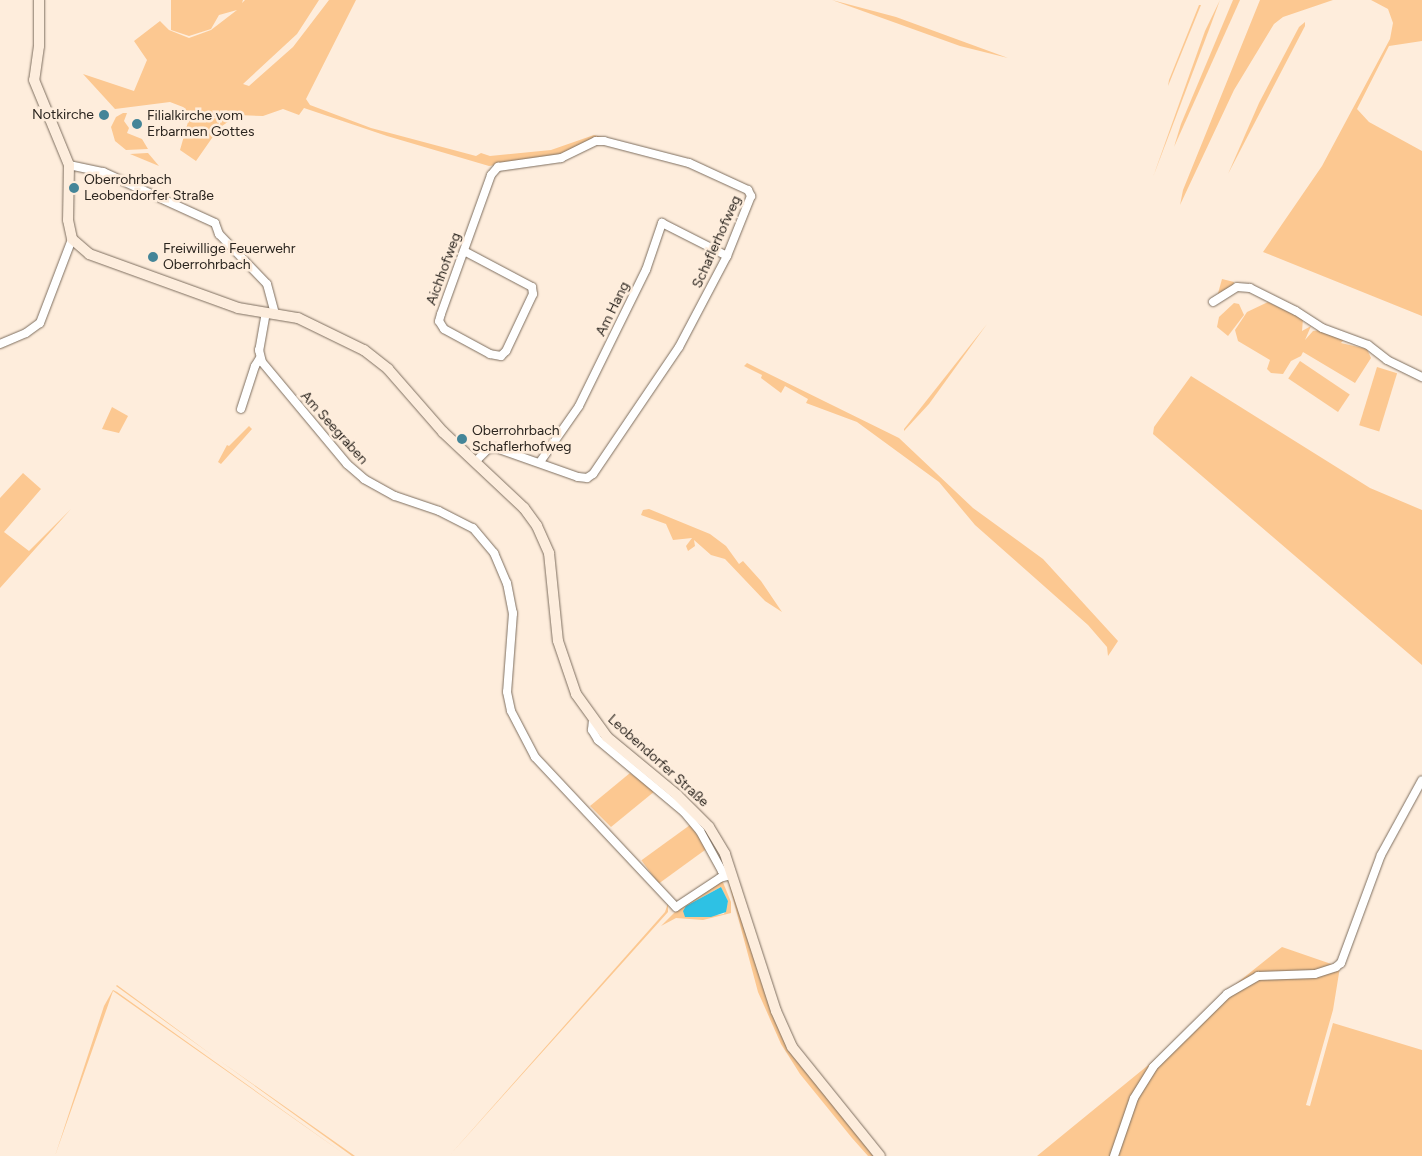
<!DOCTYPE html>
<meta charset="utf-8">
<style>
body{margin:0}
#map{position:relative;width:1422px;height:1156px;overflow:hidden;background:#feeddc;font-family:Figtree,sans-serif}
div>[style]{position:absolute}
.green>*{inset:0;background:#fcc891;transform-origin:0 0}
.water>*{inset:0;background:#2ec1e4}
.roads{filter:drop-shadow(0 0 1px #7d6e5f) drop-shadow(0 0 1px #7d6e5f)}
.minor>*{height:8px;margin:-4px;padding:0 4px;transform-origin:4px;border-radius:4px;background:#fff}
.secondary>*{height:10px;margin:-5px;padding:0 5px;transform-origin:5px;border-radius:5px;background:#fdeddd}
.dots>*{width:14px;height:14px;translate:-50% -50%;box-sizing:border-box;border:2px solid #feeddc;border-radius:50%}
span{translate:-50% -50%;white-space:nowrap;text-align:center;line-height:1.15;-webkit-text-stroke:5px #feeddc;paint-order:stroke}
.poi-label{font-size:14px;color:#2b251f}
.right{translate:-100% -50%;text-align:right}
.left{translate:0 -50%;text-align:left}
.street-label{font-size:14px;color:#2b251f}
</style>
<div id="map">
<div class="green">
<div style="clip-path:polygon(171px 0,243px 0,242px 3px,245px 0,319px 0,297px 34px,243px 84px,249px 86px,293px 47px,329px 0,356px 0,306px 99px,310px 105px,371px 128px,476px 156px,481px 153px,490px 156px,551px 150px,594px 135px,660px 152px,603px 138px,566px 154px,489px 166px,387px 136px,304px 108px,299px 115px,283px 109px,263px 116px,238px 115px,219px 128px,196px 161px,180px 150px,190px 115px,183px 107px,170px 102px,115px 109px,83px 74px,134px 91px,147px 60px,134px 41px,160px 21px,169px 30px,189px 38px,211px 30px,237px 10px,219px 15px,211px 29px,189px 36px,171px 30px)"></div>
<div style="clip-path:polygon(832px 0,896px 17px,1008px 58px,960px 46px)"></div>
<div style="clip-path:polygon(1220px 0,1210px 27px,1153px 177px,1205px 31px)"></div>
<div style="clip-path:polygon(1233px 0,1240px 0,1174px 147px,1181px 124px)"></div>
<div style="clip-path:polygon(1260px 0,1333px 0,1283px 17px,1274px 24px,1234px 90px,1180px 205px,1183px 190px)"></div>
<div style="clip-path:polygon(1371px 0,1422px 0,1422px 41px,1389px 46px,1357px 109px,1369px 122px,1422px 151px,1422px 316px,1263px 252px,1322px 166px,1390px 39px,1393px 23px,1388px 9px)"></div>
<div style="clip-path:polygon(1199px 5px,1201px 5px,1168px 86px,1169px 80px)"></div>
<div style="clip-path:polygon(1305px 22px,1305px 26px,1228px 174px,1259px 103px,1299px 27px)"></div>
<div style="clip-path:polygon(123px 113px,127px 113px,124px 121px,129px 128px,127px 133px,142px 139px,148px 149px,126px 150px,115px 141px,111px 127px,116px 117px)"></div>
<div style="clip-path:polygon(148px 153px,159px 166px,130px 154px,147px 153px)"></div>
<div style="clip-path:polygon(1222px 279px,1234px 282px,1233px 287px,1217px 297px)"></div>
<div style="clip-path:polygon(1268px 302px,1303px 319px,1302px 331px,1311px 326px,1305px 340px,1313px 331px,1321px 330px,1345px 338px,1341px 343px,1367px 349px,1371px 358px,1355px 383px,1303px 352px,1301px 356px,1291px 361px,1283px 374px,1271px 373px,1267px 369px,1270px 360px,1238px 341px,1235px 330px,1247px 312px)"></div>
<div style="clip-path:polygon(1234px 303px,1239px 304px,1244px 315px,1228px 336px,1217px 327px,1219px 317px)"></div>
<div style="clip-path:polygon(987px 324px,929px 404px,904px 431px,904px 429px)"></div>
<div style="left:1300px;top:361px;width:60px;height:21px;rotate:34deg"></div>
<div style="clip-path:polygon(747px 363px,899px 438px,973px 508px,1043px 559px,1118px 641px,1108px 656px,1107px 647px,1088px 625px,975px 525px,939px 482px,857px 422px,806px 403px,808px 399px,785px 386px,781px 393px,761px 378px,762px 375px,744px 366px)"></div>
<div style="left:1377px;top:367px;width:21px;height:61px;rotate:17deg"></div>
<div style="clip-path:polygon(1191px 376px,1370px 488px,1422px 510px,1422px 665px,1153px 434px,1154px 427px)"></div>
<div style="clip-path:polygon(112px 407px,128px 416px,119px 433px,102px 429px)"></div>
<div style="clip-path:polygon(249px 426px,252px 429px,221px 464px,218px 462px,227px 445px,229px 446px)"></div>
<div style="clip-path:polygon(23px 473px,41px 489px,4px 532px,29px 551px,71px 509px,0 588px,0 498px)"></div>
<div style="clip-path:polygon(649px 509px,710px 534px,726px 546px,739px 564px,743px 561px,761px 581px,782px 612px,765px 601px,725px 559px,711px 555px,694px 540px,695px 546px,688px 551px,686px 546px,692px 538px,673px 540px,666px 524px,641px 515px,643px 510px)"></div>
<div style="clip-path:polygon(630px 773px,655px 791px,611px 827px,590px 806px)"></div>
<div style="left:690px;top:825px;width:29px;height:60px;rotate:54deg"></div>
<div style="clip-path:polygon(evenodd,722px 880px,731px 902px,731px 913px,703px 920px,676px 918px,661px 926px,681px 906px,722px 880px,721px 887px,728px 901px,724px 914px,717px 915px,686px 906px,721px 887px)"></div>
<div style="clip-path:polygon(728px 880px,801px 1066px,875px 1156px,868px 1156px,852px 1138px,800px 1074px,781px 1044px,758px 992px)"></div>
<div style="clip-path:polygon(668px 903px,668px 912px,449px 1156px,665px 912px)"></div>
<div style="clip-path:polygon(1282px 947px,1340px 967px,1333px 1010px,1306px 1105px,1310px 1106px,1333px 1023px,1422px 1050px,1422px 1156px,1037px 1156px,1223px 1004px,1227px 991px)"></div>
<div style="clip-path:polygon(117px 985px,216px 1058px,355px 1156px,352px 1156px,116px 986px)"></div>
<div style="clip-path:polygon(113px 990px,117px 992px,347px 1156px,113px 991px,55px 1156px,104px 1006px)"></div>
</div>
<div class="water">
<div style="clip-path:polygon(721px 887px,728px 901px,726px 912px,711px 917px,685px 917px,683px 911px,686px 906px)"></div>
</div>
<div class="roads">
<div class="minor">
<div style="left:69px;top:165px;width:35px;rotate:12deg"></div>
<div style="left:103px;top:172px;width:123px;rotate:24.5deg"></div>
<div style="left:215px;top:223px;width:12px;rotate:70deg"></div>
<div style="left:219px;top:234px;width:69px;rotate:46.2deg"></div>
<div style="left:267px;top:284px;width:30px;rotate:75deg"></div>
<div style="left:464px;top:251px;width:77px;rotate:27.9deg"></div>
<div style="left:532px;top:287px;width:7px;rotate:82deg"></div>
<div style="left:533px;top:294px;width:63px;rotate:115.3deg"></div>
<div style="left:506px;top:351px;width:7px;rotate:135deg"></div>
<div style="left:501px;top:356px;width:11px;rotate:-170deg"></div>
<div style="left:490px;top:354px;width:52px;rotate:-151.5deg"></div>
<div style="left:444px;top:329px;width:9px;rotate:-122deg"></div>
<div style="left:439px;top:321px;width:7px;rotate:-74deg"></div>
<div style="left:441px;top:314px;width:148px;rotate:-70.2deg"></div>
<div style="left:491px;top:175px;width:11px;rotate:-49deg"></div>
<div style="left:498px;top:167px;width:64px;rotate:-8.1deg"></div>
<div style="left:561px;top:158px;width:39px;rotate:-26deg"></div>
<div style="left:596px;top:141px;width:8px"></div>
<div style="left:604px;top:141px;width:88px;rotate:14.5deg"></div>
<div style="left:689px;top:163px;width:65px;rotate:24.6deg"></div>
<div style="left:748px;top:190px;width:7px;rotate:63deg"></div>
<div style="left:751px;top:196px;width:65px;rotate:111.8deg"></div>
<div style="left:727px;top:256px;width:103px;rotate:117.8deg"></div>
<div style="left:679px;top:347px;width:153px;rotate:124.1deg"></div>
<div style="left:593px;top:474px;width:7px;rotate:146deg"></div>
<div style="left:587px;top:478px;width:9px;rotate:-174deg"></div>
<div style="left:578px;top:477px;width:87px;rotate:-160.5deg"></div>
<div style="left:496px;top:448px;width:8px;rotate:173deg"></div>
<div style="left:488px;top:449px;width:17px;rotate:135deg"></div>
<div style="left:1213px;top:302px;width:28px;rotate:-32deg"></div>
<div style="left:1237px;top:287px;width:13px;rotate:4deg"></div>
<div style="left:1250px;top:288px;width:51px;rotate:26.6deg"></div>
<div style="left:1296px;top:311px;width:31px;rotate:33deg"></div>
<div style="left:1322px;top:328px;width:49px;rotate:20.3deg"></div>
<div style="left:1368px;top:345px;width:24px;rotate:38deg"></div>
<div style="left:1387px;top:360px;width:39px;rotate:26deg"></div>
<div style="left:266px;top:312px;width:39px;rotate:100deg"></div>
<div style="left:259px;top:350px;width:12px;rotate:76deg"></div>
<div style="left:262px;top:362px;width:133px;rotate:50.2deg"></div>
<div style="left:347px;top:464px;width:23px;rotate:41deg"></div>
<div style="left:364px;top:479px;width:35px;rotate:29deg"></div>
<div style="left:395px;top:496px;width:46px;rotate:18.8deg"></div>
<div style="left:439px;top:511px;width:38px;rotate:27deg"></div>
<div style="left:473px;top:528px;width:33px;rotate:50deg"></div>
<div style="left:494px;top:553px;width:33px;rotate:67deg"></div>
<div style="left:507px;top:583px;width:31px;rotate:79deg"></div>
<div style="left:513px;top:613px;width:79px;rotate:94.3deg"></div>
<div style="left:507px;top:692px;width:19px;rotate:78deg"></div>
<div style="left:511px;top:711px;width:52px;rotate:62.4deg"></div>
<div style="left:535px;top:757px;width:206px;rotate:46.8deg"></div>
<div style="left:676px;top:907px;width:53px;rotate:-33.4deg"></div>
<div style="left:720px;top:878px;width:11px;rotate:-15deg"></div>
<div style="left:0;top:344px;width:28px;rotate:-23deg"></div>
<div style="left:26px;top:333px;width:17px;rotate:-36deg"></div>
<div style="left:40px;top:323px;width:90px;rotate:-69.1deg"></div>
<div style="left:241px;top:409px;width:45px;rotate:-72deg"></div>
<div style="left:255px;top:366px;width:9px;rotate:-58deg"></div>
<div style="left:540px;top:462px;width:68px;rotate:-55.1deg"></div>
<div style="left:579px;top:406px;width:152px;rotate:-63.8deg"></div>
<div style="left:646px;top:270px;width:50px;rotate:-71.2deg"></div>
<div style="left:662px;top:223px;width:73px;rotate:26.9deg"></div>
<div style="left:593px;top:720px;width:10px;rotate:96deg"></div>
<div style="left:592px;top:730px;width:12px;rotate:59deg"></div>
<div style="left:598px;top:740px;width:112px;rotate:39.9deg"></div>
<div style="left:684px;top:812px;width:25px;rotate:50deg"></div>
<div style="left:700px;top:831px;width:46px;rotate:61.2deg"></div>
<div style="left:722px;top:871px;width:10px;rotate:24deg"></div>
<div style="left:1114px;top:1156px;width:61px;rotate:-71deg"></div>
<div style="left:1134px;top:1098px;width:36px;rotate:-58deg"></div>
<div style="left:1153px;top:1067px;width:104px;rotate:-44.6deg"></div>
<div style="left:1227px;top:994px;width:36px;rotate:-30deg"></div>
<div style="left:1258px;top:976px;width:57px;rotate:-2deg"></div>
<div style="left:1315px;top:974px;width:22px;rotate:-18deg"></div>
<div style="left:1336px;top:967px;width:6px;rotate:-39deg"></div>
<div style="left:1341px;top:963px;width:115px;rotate:-69.7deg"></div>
<div style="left:1381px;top:855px;width:85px;rotate:-61.3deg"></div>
</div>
<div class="secondary">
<div style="left:39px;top:0;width:46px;rotate:90deg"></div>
<div style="left:39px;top:46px;width:34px;rotate:98deg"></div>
<div style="left:34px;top:80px;width:92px;rotate:67.6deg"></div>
<div style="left:69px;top:165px;width:55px;rotate:91deg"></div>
<div style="left:68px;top:220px;width:19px;rotate:78deg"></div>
<div style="left:72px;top:239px;width:23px;rotate:41deg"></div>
<div style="left:89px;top:254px;width:158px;rotate:19.9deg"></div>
<div style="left:238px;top:308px;width:61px;rotate:9.5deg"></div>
<div style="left:298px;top:318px;width:73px;rotate:25.9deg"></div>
<div style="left:364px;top:350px;width:31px;rotate:38deg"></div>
<div style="left:388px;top:369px;width:84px;rotate:48.9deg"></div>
<div style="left:443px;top:432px;width:111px;rotate:43.2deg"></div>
<div style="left:524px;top:508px;width:22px;rotate:54deg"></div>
<div style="left:537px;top:526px;width:30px;rotate:66deg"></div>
<div style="left:549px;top:553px;width:88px;rotate:84.2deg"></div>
<div style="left:558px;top:641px;width:56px;rotate:71.2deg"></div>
<div style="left:576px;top:694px;width:53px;rotate:54.2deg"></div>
<div style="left:607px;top:737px;width:91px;rotate:39.6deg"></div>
<div style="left:677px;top:795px;width:45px;rotate:45deg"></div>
<div style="left:709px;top:827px;width:31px;rotate:59deg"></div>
<div style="left:725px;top:854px;width:165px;rotate:72deg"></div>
<div style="left:776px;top:1011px;width:39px;rotate:66deg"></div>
<div style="left:792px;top:1047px;width:140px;rotate:51.1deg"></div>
</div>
</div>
<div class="dots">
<div style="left:104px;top:115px;background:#448598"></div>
<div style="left:137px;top:124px;background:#448598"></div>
<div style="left:74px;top:188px;background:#448598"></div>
<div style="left:153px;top:257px;background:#448598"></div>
<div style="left:462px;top:439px;background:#448598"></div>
</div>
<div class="poi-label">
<span class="right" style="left:94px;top:115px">Notkirche</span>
<span class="left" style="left:147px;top:124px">Filialkirche vom<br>Erbarmen Gottes</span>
<span class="left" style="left:84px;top:188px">Oberrohrbach<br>Leobendorfer Straße</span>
<span class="left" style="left:163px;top:257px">Freiwillige Feuerwehr<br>Oberrohrbach</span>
<span class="left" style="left:472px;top:439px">Oberrohrbach<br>Schaflerhofweg</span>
</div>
<div class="street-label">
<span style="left:717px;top:242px;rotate:-66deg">Schaflerhofweg</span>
<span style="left:444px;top:269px;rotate:-70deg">Aichhofweg</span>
<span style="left:613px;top:309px;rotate:-64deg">Am Hang</span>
<span style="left:334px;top:428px;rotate:48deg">Am Seegraben</span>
<span style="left:658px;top:761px;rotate:42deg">Leobendorfer Straße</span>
</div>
</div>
